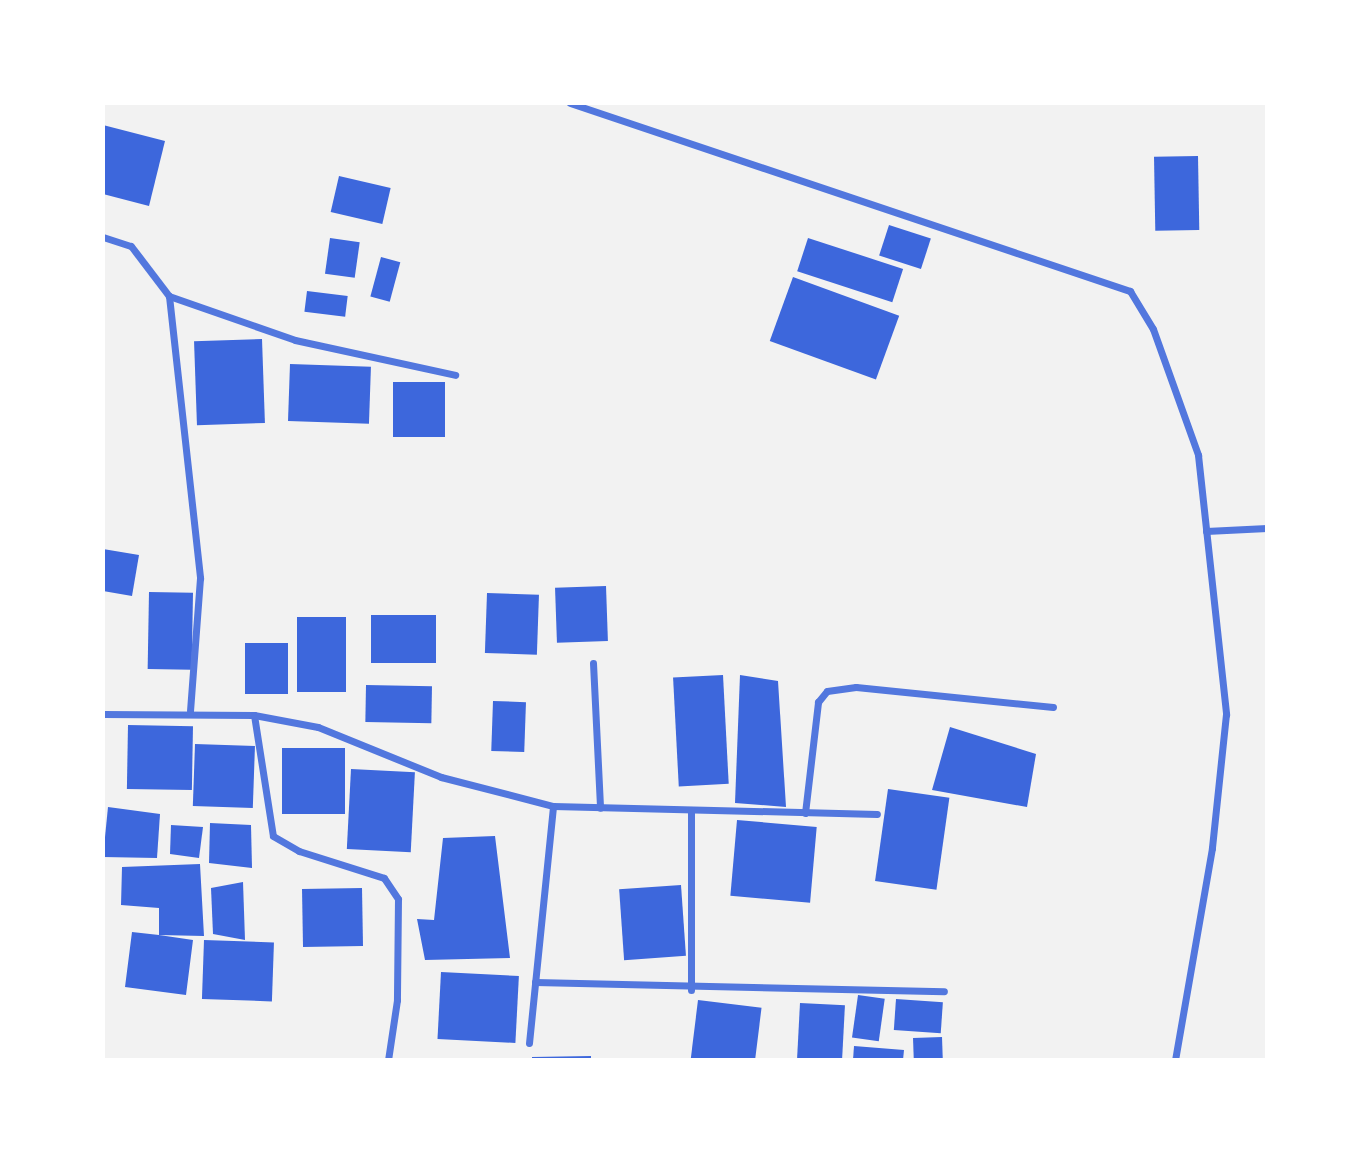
<!DOCTYPE html>
<style>
body{margin:0}
#map{position:relative;width:1370px;height:1163px;overflow:hidden;background:#f2f2f2;font-family:"DM Sans",sans-serif}
div>[style]{position:absolute}
.building>*{inset:0;background:#3d67dc;transform-origin:0 0}
.minor>*{height:7px;margin:-3.5px;padding:0 3.5px;transform-origin:3.5px;border-radius:3.5px;background:#5277de}
span{translate:-50% -50%;white-space:nowrap;text-align:center;line-height:1.15;-webkit-text-stroke:6px #fff;paint-order:stroke}
.frame{position:absolute;inset:0;border:105px solid #fff;pointer-events:none}
</style>
<div id="map">
<div class="building">
<div style="clip-path:polygon(103px 125px,165px 141px,149px 206px,103px 194px)"></div>
<div style="left:1198px;top:156px;width:74px;height:44px;rotate:89deg"></div>
<div style="left:339px;top:176px;width:53px;height:37px;rotate:13deg"></div>
<div style="left:889px;top:225px;width:44px;height:32px;rotate:18deg"></div>
<div style="left:330px;top:238px;width:30px;height:36px;rotate:8deg"></div>
<div style="left:808px;top:238px;width:100px;height:35px;rotate:18deg"></div>
<div style="left:381px;top:257px;width:20px;height:41px;rotate:15deg"></div>
<div style="left:793px;top:277px;width:113px;height:68px;rotate:20deg"></div>
<div style="left:307px;top:291px;width:41px;height:21px;rotate:7deg"></div>
<div style="left:262px;top:339px;width:84px;height:68px;rotate:88deg"></div>
<div style="left:290px;top:364px;width:81px;height:57px;rotate:2deg"></div>
<div style="left:445px;top:382px;width:55px;height:52px;rotate:90deg"></div>
<div style="clip-path:polygon(103px 549px,139px 555px,132px 596px,103px 591px)"></div>
<div style="left:606px;top:586px;width:55px;height:51px;rotate:88deg"></div>
<div style="left:149px;top:592px;width:44px;height:77px;rotate:1deg"></div>
<div style="left:487px;top:593px;width:52px;height:60px;rotate:2deg"></div>
<div style="left:371px;top:615px;width:65px;height:48px"></div>
<div style="left:297px;top:617px;width:49px;height:75px"></div>
<div style="left:245px;top:643px;width:43px;height:51px"></div>
<div style="left:723px;top:675px;width:109px;height:50px;rotate:87deg"></div>
<div style="clip-path:polygon(740px 675px,778px 681px,786px 807px,735px 803px)"></div>
<div style="left:366px;top:685px;width:66px;height:37px;rotate:1deg"></div>
<div style="left:493px;top:701px;width:33px;height:50px;rotate:2deg"></div>
<div style="left:128px;top:725px;width:65px;height:64px;rotate:1deg"></div>
<div style="clip-path:polygon(950px 727px,1036px 754px,1027px 807px,932px 790px)"></div>
<div style="left:195px;top:744px;width:60px;height:62px;rotate:2deg"></div>
<div style="left:282px;top:748px;width:63px;height:66px"></div>
<div style="left:351px;top:769px;width:64px;height:80px;rotate:3deg"></div>
<div style="left:888px;top:789px;width:62px;height:93px;rotate:8deg"></div>
<div style="clip-path:polygon(108px 807px,160px 814px,157px 858px,103px 857px)"></div>
<div style="left:737px;top:820px;width:80px;height:76px;rotate:5deg"></div>
<div style="clip-path:polygon(210px 823px,251px 825px,252px 868px,209px 863px)"></div>
<div style="clip-path:polygon(171px 825px,203px 827px,199px 858px,170px 854px)"></div>
<div style="clip-path:polygon(495px 836px,510px 958px,425px 960px,417px 919px,434px 920px,443px 838px)"></div>
<div style="clip-path:polygon(200px 864px,204px 936px,159px 935px,193px 940px,186px 995px,125px 987px,132px 932px,159px 935px,159px 908px,121px 905px,122px 867px)"></div>
<div style="clip-path:polygon(243px 882px,245px 940px,213px 934px,211px 888px)"></div>
<div style="left:681px;top:885px;width:71px;height:62px;rotate:86deg"></div>
<div style="left:362px;top:888px;width:58px;height:60px;rotate:89deg"></div>
<div style="left:204px;top:940px;width:70px;height:59px;rotate:2deg"></div>
<div style="left:441px;top:972px;width:78px;height:67px;rotate:3deg"></div>
<div style="left:858px;top:995px;width:27px;height:43px;rotate:8deg"></div>
<div style="left:896px;top:999px;width:47px;height:31px;rotate:4deg"></div>
<div style="left:698px;top:1000px;width:64px;height:60px;rotate:7deg"></div>
<div style="left:800px;top:1003px;width:45px;height:57px;rotate:3deg"></div>
<div style="left:942px;top:1037px;width:23px;height:29px;rotate:88deg"></div>
<div style="clip-path:polygon(854px 1046px,904px 1050px,903px 1060px,853px 1060px)"></div>
<div style="clip-path:polygon(591px 1056px,591px 1060px,532px 1060px,532px 1057px)"></div>
</div>
<div class="minor">
<div style="left:570px;top:103px;width:591px;rotate:18.56deg"></div>
<div style="left:1130px;top:291px;width:44px;rotate:58.8deg"></div>
<div style="left:1153px;top:329px;width:134px;rotate:70.3deg"></div>
<div style="left:1198px;top:455px;width:261px;rotate:83.8deg"></div>
<div style="left:1226px;top:714px;width:135px;rotate:96deg"></div>
<div style="left:1212px;top:848px;width:215px;rotate:99.9deg"></div>
<div style="left:103px;top:237px;width:29px;rotate:18deg"></div>
<div style="left:131px;top:246px;width:63px;rotate:52.8deg"></div>
<div style="left:169px;top:296px;width:284px;rotate:83.7deg"></div>
<div style="left:200px;top:578px;width:133px;rotate:94.3deg"></div>
<div style="left:169px;top:296px;width:133px;rotate:19.2deg"></div>
<div style="left:295px;top:340px;width:164px;rotate:12.3deg"></div>
<div style="left:1206px;top:531px;width:61px;rotate:-2.8deg"></div>
<div style="left:593px;top:663px;width:145px;rotate:87.2deg"></div>
<div style="left:103px;top:714px;width:151px;rotate:0.4deg"></div>
<div style="left:254px;top:715px;width:122px;rotate:81.1deg"></div>
<div style="left:273px;top:836px;width:30px;rotate:30deg"></div>
<div style="left:299px;top:851px;width:89px;rotate:17.6deg"></div>
<div style="left:384px;top:878px;width:25px;rotate:56deg"></div>
<div style="left:398px;top:899px;width:101px;rotate:90.6deg"></div>
<div style="left:397px;top:1000px;width:61px;rotate:98.5deg"></div>
<div style="left:254px;top:715px;width:65px;rotate:10.6deg"></div>
<div style="left:318px;top:727px;width:133px;rotate:22.1deg"></div>
<div style="left:441px;top:777px;width:116px;rotate:14.5deg"></div>
<div style="left:553px;top:806px;width:324px;rotate:1.4deg"></div>
<div style="left:691px;top:810px;width:180px;rotate:90deg"></div>
<div style="left:805px;top:813px;width:112px;rotate:-83.3deg"></div>
<div style="left:818px;top:702px;width:14px;rotate:-51deg"></div>
<div style="left:827px;top:691px;width:29px;rotate:-8deg"></div>
<div style="left:856px;top:687px;width:198px;rotate:5.8deg"></div>
<div style="left:535px;top:982px;width:409px;rotate:1.3deg"></div>
<div style="left:529px;top:1043px;width:238px;rotate:-84.2deg"></div>
</div>
<div class="frame"></div>
</div>
